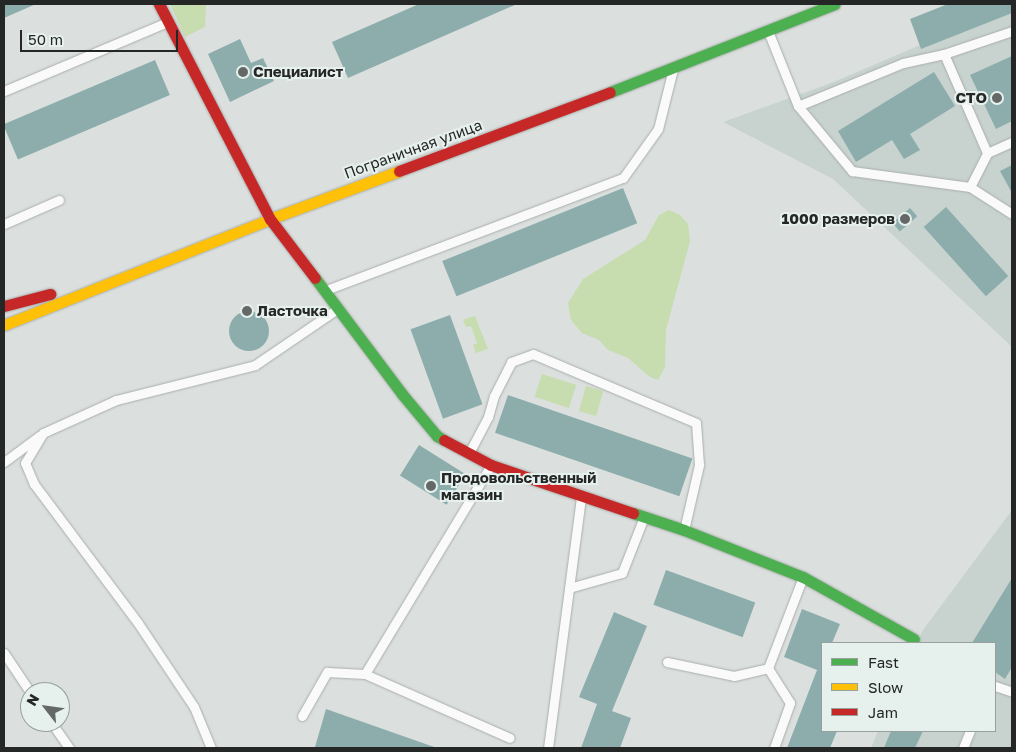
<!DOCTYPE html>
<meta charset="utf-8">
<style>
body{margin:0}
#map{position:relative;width:1016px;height:752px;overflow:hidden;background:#dbe0de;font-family:"Golos Text",sans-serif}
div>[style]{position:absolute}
.built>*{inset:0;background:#c8d3cf}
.green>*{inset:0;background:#c7dcaf;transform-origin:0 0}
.building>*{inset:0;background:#8cadac;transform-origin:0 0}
.round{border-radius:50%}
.roads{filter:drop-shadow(0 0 1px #a9adab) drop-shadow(0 0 1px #a9adab)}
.lane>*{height:9px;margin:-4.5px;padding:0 4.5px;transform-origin:4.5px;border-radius:4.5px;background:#fafafa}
.fast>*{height:11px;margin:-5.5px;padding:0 5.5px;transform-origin:5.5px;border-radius:5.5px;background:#4caf50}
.slow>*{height:11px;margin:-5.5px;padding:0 5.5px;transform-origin:5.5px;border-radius:5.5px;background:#ffc107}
.jam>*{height:11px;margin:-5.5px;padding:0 5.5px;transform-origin:5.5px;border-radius:5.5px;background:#c62828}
.dots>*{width:14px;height:14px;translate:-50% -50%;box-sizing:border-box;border:2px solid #e6f0ec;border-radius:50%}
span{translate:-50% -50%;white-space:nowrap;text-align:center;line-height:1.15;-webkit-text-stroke:4px #e6f0ec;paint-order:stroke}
.poi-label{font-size:15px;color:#242726;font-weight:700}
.left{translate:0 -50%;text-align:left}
.right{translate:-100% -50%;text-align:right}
.street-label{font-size:15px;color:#242726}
.frame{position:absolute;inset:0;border:5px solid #242726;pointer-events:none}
.legend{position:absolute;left:821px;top:642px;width:175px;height:90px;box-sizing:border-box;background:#e6f0ec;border:1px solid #98a09d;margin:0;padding:6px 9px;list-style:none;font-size:15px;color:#242726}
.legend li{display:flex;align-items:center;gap:10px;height:25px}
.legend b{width:25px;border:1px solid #98a09d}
.north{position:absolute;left:20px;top:682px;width:50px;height:50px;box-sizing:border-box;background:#e6f0ec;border:1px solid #98a09d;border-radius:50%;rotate:300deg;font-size:14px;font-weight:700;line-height:20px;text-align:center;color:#242726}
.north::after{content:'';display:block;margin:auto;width:18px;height:22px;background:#646866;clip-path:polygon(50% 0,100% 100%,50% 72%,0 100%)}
.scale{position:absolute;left:20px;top:30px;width:158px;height:22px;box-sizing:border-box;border:2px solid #242726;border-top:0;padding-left:6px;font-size:15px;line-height:18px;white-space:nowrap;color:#242726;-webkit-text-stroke:4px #e6f0ec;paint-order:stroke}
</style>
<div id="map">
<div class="built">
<div style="clip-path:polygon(1012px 6px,1012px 347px,833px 179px,723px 122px,831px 83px)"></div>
<div style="clip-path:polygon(1012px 510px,1012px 748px,871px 748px,878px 731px,995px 731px,995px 643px,917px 643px,923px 630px)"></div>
</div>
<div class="green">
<div style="clip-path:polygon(170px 4px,206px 4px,205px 27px,185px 37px)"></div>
<div style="clip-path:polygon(669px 210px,680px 215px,688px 224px,690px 241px,666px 330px,665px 367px,658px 380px,650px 377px,628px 358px,608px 350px,599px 340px,582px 333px,571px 320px,568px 303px,583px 279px,645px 240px,659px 215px)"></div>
<div style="clip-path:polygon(475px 316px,488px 349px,476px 353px,473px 345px,477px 343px,471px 326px,466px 327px,463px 320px)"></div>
<div style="left:542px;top:374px;width:36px;height:24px;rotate:18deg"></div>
<div style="left:586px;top:386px;width:18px;height:26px;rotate:16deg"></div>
</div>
<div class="building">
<div style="clip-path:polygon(4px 4px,36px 4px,4px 18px)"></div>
<div style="clip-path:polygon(419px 4px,517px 4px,348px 78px,332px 42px)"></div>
<div style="clip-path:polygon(948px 4px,1012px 4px,1012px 13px,921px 49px,910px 19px)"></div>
<div style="clip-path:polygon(240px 39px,251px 63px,263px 58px,274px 81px,230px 102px,208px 54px)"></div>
<div style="clip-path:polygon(1012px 56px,1012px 121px,996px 129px,970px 75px)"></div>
<div style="left:155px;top:60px;width:38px;height:165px;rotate:67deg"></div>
<div style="clip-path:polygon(934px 72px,955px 106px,910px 134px,920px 150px,904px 159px,892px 140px,856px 162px,838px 131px)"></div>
<div style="clip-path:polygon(1012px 165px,1012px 193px,1000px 171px)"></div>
<div style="left:623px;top:188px;width:38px;height:195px;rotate:68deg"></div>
<div style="left:946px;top:207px;width:93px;height:30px;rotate:48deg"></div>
<div style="left:910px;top:208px;width:11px;height:23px;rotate:49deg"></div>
<div class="round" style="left:229px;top:311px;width:40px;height:40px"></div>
<div style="left:450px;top:315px;width:95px;height:42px;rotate:70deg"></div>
<div style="left:508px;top:395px;width:195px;height:40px;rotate:19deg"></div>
<div style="left:419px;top:445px;width:55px;height:36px;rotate:32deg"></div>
<div style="left:666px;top:570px;width:95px;height:37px;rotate:20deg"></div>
<div style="clip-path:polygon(1012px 578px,1012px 667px,1005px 679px,995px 672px,995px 643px,972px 643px)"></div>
<div style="clip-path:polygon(802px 609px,840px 624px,832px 643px,822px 643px,822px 731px,837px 731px,830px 748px,787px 748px,817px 670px,784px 657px)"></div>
<div style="clip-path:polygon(614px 612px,647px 626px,612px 711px,631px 718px,620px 748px,581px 748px,597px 704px,579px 697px)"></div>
<div style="clip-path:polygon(326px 709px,437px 748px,318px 748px,315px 747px)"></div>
<div style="clip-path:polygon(891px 731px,923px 731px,915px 748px,884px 748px)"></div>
</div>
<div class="roads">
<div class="lane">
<div style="left:768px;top:31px;width:81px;rotate:68.2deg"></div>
<div style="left:798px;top:106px;width:85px;rotate:50.3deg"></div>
<div style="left:852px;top:171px;width:119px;rotate:7.7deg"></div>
<div style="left:970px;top:187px;width:50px;rotate:32.7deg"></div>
<div style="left:944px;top:54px;width:108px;rotate:66.5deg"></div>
<div style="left:987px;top:153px;width:27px;rotate:-24deg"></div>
<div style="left:4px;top:91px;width:177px;rotate:-22.9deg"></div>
<div style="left:798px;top:106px;width:113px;rotate:-22.3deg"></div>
<div style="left:903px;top:63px;width:42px;rotate:-12.4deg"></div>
<div style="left:944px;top:54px;width:72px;rotate:-18.7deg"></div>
<div style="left:970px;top:187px;width:38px;rotate:-63deg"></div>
<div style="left:4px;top:224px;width:60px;rotate:-23.6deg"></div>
<div style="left:326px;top:290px;width:317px;rotate:-20.7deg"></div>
<div style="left:623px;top:178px;width:60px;rotate:-54.5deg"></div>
<div style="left:658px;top:129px;width:62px;rotate:-76deg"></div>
<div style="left:469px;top:453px;width:41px;rotate:-62.2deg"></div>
<div style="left:488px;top:417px;width:22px;rotate:-74deg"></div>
<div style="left:494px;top:396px;width:38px;rotate:-63deg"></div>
<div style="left:511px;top:362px;width:23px;rotate:-20deg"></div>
<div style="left:533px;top:354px;width:177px;rotate:22.9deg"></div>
<div style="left:696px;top:423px;width:42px;rotate:85.9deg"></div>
<div style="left:699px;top:465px;width:67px;rotate:103deg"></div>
<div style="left:4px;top:462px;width:44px;rotate:-36.6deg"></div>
<div style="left:491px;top:465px;width:244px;rotate:121.1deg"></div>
<div style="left:365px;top:674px;width:158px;rotate:23.8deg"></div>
<div style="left:569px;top:588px;width:55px;rotate:-15.8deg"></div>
<div style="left:622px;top:573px;width:60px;rotate:-68.6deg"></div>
<div style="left:4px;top:653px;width:47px;rotate:56.3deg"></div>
<div style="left:667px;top:662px;width:68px;rotate:11.8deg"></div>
<div style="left:734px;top:676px;width:35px;rotate:-13deg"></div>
<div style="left:995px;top:686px;width:18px;rotate:19deg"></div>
<div style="left:302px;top:716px;width:51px;rotate:-60.4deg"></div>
<div style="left:327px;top:672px;width:38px;rotate:3deg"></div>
<div style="left:51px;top:722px;width:32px;rotate:55deg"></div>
<div style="left:211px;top:748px;width:44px;rotate:-112.5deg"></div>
<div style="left:194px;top:707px;width:101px;rotate:-123.7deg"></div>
<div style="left:138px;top:623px;width:174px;rotate:-126.8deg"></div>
<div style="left:34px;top:484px;width:23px;rotate:-113deg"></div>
<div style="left:25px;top:463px;width:35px;rotate:-59deg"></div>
<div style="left:43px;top:433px;width:80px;rotate:-24.3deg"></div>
<div style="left:116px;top:400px;width:143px;rotate:-14.1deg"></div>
<div style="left:255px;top:365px;width:99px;rotate:-34.3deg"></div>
<div style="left:548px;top:748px;width:254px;rotate:-82.5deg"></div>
<div style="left:774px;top:748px;width:48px;rotate:-70.4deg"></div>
<div style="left:790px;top:703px;width:41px;rotate:-122.2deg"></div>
<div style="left:768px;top:668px;width:97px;rotate:-69deg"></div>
<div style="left:963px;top:748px;width:18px;rotate:-68deg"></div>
</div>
<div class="fast">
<div style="left:610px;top:92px;width:241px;rotate:-21.4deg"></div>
<div style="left:315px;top:278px;width:145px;rotate:53.1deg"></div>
<div style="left:402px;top:394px;width:55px;rotate:50.2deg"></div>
<div style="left:437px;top:436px;width:8px;rotate:30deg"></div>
<div style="left:633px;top:513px;width:54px;rotate:18.4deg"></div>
<div style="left:684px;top:530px;width:128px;rotate:21.6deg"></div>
<div style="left:803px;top:577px;width:127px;rotate:29.2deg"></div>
</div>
<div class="slow">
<div style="left:4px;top:325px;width:286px;rotate:-21.7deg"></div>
<div style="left:270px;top:219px;width:138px;rotate:-20.4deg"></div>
</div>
<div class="jam">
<div style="left:159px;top:4px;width:242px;rotate:62.7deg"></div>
<div style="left:270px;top:219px;width:74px;rotate:52.7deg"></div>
<div style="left:399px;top:171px;width:225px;rotate:-20.5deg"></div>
<div style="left:4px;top:306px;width:48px;rotate:-14.6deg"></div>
<div style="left:444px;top:440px;width:53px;rotate:28deg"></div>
<div style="left:491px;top:465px;width:150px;rotate:18.7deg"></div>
</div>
</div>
<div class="dots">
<div style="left:243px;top:72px;background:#646866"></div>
<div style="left:997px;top:98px;background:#646866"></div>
<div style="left:905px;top:219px;background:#646866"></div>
<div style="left:247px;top:311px;background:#646866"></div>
<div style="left:431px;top:486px;background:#646866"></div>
</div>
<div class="poi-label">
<span class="left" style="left:253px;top:72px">Специалист</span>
<span class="right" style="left:987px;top:98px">СТО</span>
<span class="right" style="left:895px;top:219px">1000 размеров</span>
<span class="left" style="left:257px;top:311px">Ласточка</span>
<span class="left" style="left:441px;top:486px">Продовольственный<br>магазин</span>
</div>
<div class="street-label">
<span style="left:413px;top:149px;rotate:-20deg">Пограничная улица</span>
</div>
<div class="frame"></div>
<ul class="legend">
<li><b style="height:6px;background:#4caf50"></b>Fast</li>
<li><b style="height:6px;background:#ffc107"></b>Slow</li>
<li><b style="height:6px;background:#c62828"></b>Jam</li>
</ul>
<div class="north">N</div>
<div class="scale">50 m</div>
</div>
